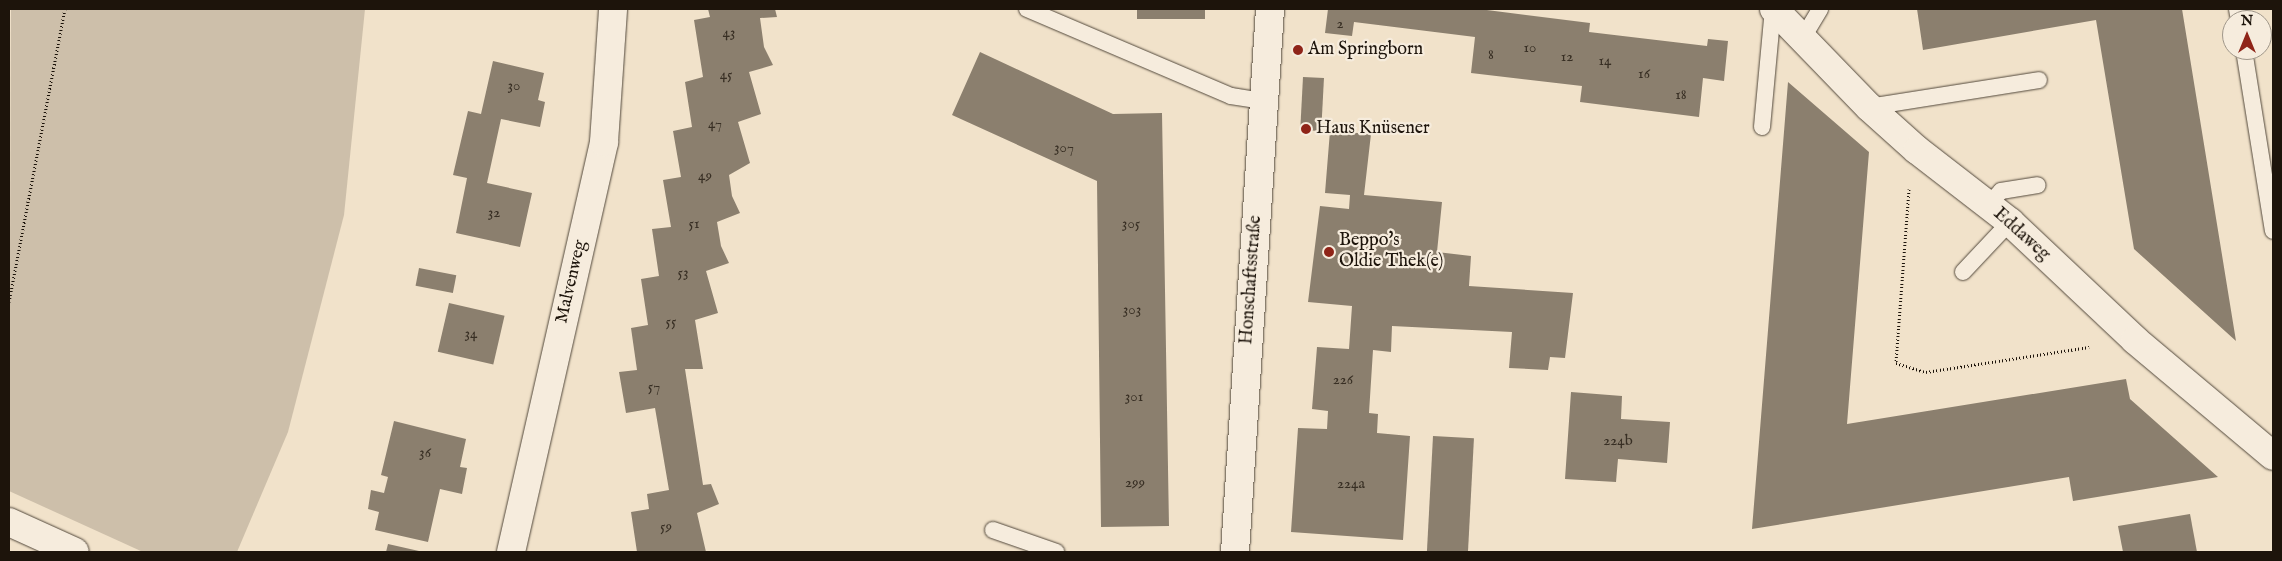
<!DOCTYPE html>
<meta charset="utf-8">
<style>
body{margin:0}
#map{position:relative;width:2282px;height:561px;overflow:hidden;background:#f1e2ca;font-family:"IM FELL English",serif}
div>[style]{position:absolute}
.green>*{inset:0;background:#cdbfaa}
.building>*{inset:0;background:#8b7f6e;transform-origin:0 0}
.path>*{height:3px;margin-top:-1.5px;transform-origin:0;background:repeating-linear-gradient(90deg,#1d140b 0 1px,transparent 0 3.5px)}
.roads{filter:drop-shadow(0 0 1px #52483b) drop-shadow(0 0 1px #52483b)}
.service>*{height:16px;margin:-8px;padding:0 8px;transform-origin:8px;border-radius:8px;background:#f6ecdd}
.minor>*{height:28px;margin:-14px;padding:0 14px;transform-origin:14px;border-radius:14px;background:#f6ecdd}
.tertiary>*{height:28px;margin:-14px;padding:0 14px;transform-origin:14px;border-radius:14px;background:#f6ecdd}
.dots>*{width:14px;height:14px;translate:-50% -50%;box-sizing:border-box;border:2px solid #f6ecdd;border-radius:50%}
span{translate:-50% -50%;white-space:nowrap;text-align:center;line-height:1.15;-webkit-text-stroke:4.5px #f6ecdd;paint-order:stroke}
.number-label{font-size:15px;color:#382f24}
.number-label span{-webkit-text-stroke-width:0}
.poi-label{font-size:18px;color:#1d140b}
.left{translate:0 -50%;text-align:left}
.street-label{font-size:18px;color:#1d140b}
.frame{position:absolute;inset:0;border:10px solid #1d140b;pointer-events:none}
.north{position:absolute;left:2222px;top:10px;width:50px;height:50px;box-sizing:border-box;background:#f6ecdd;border:1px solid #9f9689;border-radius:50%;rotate:0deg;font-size:14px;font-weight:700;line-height:20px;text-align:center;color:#1d140b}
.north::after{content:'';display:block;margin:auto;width:18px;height:22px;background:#8f2418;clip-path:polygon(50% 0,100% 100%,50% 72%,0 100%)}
</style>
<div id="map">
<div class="green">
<div style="clip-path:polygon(11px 9px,365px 9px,344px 215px,288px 432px,237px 552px,143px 552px,9px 491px)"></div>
</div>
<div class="building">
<div style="clip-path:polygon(708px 9px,775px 9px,777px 17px,760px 18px,764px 47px,773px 65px,749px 72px,761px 114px,738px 122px,750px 163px,729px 175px,732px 196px,740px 213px,717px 222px,721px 246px,729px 263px,706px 271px,718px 313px,695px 320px,703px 369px,685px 369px,703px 485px,711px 484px,719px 504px,697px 513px,706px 552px,637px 552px,631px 512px,649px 509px,647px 494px,669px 490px,655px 408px,626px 413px,619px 372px,637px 370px,631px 328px,648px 325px,641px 279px,659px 276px,652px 229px,671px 227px,663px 180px,681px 177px,673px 131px,692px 127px,685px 82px,703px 77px,694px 20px,710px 17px)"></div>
<div style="left:1137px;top:9px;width:68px;height:10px"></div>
<div style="clip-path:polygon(1328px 9px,1479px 9px,1590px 23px,1589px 32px,1707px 46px,1708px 39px,1728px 41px,1724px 81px,1703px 78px,1699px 117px,1580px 102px,1582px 86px,1471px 73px,1475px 37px,1354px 22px,1352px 36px,1325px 33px)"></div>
<div style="clip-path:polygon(1917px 9px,2182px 9px,2236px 341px,2134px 249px,2096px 20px,1923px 50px)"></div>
<div style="clip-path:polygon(980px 52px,1113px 114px,1162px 113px,1169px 526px,1101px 527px,1097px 181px,952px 115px)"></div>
<div style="clip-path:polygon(493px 61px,544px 73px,538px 100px,545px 102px,540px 127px,501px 119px,487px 183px,532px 193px,520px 247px,456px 233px,467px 178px,453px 175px,460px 145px,468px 111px,481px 114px)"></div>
<div style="left:1303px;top:77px;width:21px;height:53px;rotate:3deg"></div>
<div style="clip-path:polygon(1788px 82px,1869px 152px,1847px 424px,2126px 379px,2130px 399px,2218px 477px,2073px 501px,2069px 477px,1752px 529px)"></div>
<div style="clip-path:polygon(1330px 131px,1371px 134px,1364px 195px,1442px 202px,1437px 252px,1471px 256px,1469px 286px,1573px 293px,1565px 358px,1550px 357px,1548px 370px,1509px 368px,1512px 332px,1392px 326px,1391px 352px,1373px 350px,1369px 413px,1378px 414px,1377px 433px,1410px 436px,1403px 540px,1291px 532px,1298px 428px,1327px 429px,1328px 411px,1312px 409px,1317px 347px,1349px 349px,1352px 306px,1308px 302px,1320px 206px,1349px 209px,1350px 195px,1325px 193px)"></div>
<div style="left:419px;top:268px;width:38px;height:18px;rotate:11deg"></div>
<div style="left:449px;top:303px;width:57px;height:50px;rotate:13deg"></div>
<div style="clip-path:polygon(1571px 392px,1622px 396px,1621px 419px,1670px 422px,1667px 463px,1618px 459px,1616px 482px,1565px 479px)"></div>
<div style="clip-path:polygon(394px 421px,466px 439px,460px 467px,467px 468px,462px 494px,440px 489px,428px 542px,375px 530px,379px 512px,368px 509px,371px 490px,384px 493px,388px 477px,381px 475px)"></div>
<div style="left:1433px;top:436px;width:41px;height:116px;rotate:3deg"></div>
<div style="clip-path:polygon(2190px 514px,2197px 552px,2123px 552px,2118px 526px)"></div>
<div style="clip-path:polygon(388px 544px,419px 551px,419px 552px,386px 552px)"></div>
</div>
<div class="path">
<div style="left:1909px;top:189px;width:174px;rotate:94.3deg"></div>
<div style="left:1896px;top:363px;width:31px;rotate:17deg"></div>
<div style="left:1926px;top:372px;width:165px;rotate:-8.7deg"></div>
<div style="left:9px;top:302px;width:298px;rotate:-79.2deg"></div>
</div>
<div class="roads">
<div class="service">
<div style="left:1027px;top:9px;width:222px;rotate:23.1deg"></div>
<div style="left:1231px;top:96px;width:33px;rotate:9deg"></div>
<div style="left:2237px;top:9px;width:11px;rotate:80deg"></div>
<div style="left:1804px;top:36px;width:31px;rotate:-59deg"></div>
<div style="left:2244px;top:50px;width:183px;rotate:80.9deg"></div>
<div style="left:1869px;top:107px;width:172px;rotate:-9deg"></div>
<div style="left:1762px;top:127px;width:119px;rotate:-84.7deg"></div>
<div style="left:1988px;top:205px;width:19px;rotate:-47deg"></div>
<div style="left:2001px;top:191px;width:37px;rotate:-9deg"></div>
<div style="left:1963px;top:272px;width:69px;rotate:-46.8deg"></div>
<div style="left:993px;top:530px;width:67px;rotate:19.2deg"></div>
</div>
<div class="minor">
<div style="left:1774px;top:9px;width:136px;rotate:45.9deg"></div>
<div style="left:1869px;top:107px;width:64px;rotate:41.9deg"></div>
<div style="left:1917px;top:150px;width:118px;rotate:37.7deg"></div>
<div style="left:2010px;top:222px;width:172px;rotate:43.3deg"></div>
<div style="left:2135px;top:340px;width:180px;rotate:40deg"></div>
<div style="left:9px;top:522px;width:72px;rotate:24.4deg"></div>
<div style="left:511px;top:552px;width:420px;rotate:-77.2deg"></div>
<div style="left:604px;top:142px;width:133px;rotate:-86.1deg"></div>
</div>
<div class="tertiary">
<div style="left:1235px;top:552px;width:544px;rotate:-86.31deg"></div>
</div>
</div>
<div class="dots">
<div style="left:1298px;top:50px;background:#8f2418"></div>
<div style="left:1306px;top:129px;background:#8f2418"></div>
<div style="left:1329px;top:252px;background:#8f2418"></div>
</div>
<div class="number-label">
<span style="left:1340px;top:24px">2</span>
<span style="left:729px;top:33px">43</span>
<span style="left:1530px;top:48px">10</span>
<span style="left:1491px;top:55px">8</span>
<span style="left:1567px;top:57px">12</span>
<span style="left:1605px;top:61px">14</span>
<span style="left:1644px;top:74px">16</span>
<span style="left:726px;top:75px">45</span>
<span style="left:514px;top:86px">30</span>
<span style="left:1681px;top:95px">18</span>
<span style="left:715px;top:124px">47</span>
<span style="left:1064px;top:148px">307</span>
<span style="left:705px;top:176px">49</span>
<span style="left:494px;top:213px">32</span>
<span style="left:694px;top:224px">51</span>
<span style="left:1131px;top:224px">305</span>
<span style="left:683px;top:273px">53</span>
<span style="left:1132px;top:310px">303</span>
<span style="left:671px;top:322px">55</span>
<span style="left:471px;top:334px">34</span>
<span style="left:1343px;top:380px">226</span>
<span style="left:654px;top:387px">57</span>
<span style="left:1134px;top:397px">301</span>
<span style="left:1618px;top:441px">224b</span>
<span style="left:425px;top:453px">36</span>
<span style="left:1135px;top:483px">299</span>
<span style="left:1351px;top:484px">224a</span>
<span style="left:666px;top:527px">59</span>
</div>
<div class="poi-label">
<span class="left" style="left:1308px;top:50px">Am Springborn</span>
<span class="left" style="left:1316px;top:129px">Haus Knüsener</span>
<span class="left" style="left:1339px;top:252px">Beppo's<br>Oldie Thek(e)</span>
</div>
<div class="street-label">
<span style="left:2021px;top:235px;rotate:42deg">Eddaweg</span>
<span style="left:1252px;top:280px;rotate:-86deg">Honschaftsstraße</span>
<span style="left:572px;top:282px;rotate:-77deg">Malvenweg</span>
</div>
<div class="frame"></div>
<div class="north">N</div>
</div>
